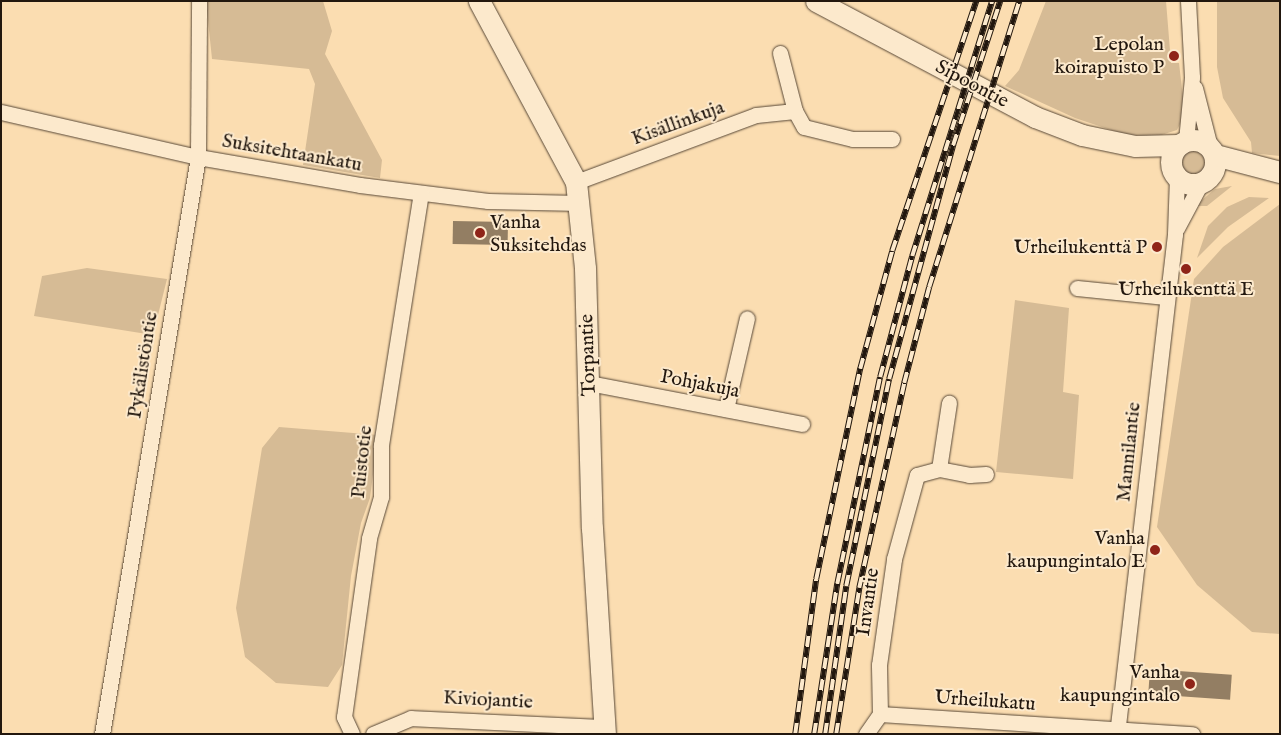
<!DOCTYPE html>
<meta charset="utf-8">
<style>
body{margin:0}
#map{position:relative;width:1281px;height:735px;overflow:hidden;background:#fbddb1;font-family:"IM FELL English",serif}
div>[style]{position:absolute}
.green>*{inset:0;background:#d6bb95}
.round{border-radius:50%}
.building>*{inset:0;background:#937e63;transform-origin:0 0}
.roads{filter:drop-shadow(0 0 1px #584837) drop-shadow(0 0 1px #584837)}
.street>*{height:15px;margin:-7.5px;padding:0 7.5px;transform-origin:7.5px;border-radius:7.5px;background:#fce9cc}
.secondary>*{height:21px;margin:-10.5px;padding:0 10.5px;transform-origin:10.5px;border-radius:10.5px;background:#fce9cc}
.secondary>.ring{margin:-10.5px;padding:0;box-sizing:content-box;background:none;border:21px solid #fce9cc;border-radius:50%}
.rail>*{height:5.5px;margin-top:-2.75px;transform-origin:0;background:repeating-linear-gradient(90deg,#fce9cc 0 11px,#22170e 0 22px);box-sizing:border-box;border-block:1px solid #22170e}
.dots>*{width:14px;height:14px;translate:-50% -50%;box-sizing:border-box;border:2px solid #fce9cc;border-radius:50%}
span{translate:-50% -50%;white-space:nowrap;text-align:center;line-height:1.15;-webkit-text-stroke:4px #fce9cc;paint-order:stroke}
.poi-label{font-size:20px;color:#22170e}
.right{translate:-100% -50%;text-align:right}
.left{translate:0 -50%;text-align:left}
.street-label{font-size:20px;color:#22170e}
.frame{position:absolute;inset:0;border:2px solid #22170e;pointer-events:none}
</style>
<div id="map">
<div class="green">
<div style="clip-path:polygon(206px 1px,323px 1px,332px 31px,325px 54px,382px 160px,380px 178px,303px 165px,315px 84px,309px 69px,212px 59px)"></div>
<div style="clip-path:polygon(1046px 1px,1166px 1px,1171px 63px,1179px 63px,1185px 114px,1177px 130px,1155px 137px,1123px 134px,1075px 118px,1005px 86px,1019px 70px)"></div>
<div style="clip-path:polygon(1217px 1px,1280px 1px,1280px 156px,1252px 153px,1251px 142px,1223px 98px,1217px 67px)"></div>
<div class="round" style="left:1180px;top:148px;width:28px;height:28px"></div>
<div style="clip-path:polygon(1232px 186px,1207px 206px,1195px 206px,1215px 189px)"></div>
<div style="clip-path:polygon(1249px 197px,1269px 198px,1228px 227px,1197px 258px,1208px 226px,1227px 207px)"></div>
<div style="clip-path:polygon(1280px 204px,1280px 634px,1252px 632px,1197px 585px,1157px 527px,1194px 279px,1223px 247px)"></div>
<div style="clip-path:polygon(87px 268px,167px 279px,153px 335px,34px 316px,42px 276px)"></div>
<div style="clip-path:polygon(1015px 300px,1069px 308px,1063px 392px,1079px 395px,1073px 479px,996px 472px)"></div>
<div style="clip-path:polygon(279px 427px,378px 435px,370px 498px,361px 523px,351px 576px,342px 665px,328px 687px,276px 683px,245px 657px,236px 608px,262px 448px)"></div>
</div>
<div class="building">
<div style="left:453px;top:221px;width:55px;height:23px;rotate:1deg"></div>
<div style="left:1150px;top:669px;width:82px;height:25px;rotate:4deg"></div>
</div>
<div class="roads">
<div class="street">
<div style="left:1195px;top:88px;width:61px;rotate:75.7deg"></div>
<div style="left:795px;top:111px;width:18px;rotate:61deg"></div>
<div style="left:804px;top:127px;width:50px;rotate:13.8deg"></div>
<div style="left:853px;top:139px;width:39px"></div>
<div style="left:1px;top:112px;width:202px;rotate:12.9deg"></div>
<div style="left:198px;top:157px;width:164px;rotate:9.8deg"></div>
<div style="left:360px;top:185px;width:129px;rotate:7.1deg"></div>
<div style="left:488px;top:201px;width:92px;rotate:1.2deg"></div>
<div style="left:1186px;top:141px;width:64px;rotate:-84.6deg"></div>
<div style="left:1192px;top:77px;width:76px;rotate:-93deg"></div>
<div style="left:576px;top:182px;width:192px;rotate:-20.4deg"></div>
<div style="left:756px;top:115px;width:39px;rotate:-6deg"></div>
<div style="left:795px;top:111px;width:60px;rotate:-104.5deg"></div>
<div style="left:1177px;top:228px;width:51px;rotate:-61.9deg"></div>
<div style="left:1077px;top:288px;width:89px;rotate:5.8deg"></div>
<div style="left:589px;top:383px;width:217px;rotate:10.9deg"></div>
<div style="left:726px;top:409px;width:93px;rotate:-77deg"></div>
<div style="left:939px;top:469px;width:31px;rotate:11deg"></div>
<div style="left:969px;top:475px;width:17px;rotate:-3deg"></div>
<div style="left:880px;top:714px;width:313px;rotate:3.7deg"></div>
<div style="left:102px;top:734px;width:585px;rotate:-80.55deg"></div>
<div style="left:198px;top:157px;width:156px;rotate:-89.6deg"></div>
<div style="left:352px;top:734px;width:19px;rotate:-115deg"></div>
<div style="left:344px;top:717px;width:181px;rotate:-82deg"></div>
<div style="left:369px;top:538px;width:43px;rotate:-73.7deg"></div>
<div style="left:381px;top:497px;width:52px;rotate:-90deg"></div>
<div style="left:381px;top:445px;width:255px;rotate:-81deg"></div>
<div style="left:373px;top:734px;width:41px;rotate:-22.8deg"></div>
<div style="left:411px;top:718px;width:193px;rotate:2.7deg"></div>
<div style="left:866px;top:734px;width:24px;rotate:-55deg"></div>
<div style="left:880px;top:714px;width:49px;rotate:-91.2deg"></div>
<div style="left:879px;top:665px;width:107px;rotate:-81.9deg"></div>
<div style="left:894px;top:559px;width:87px;rotate:-74.7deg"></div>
<div style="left:917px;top:475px;width:23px;rotate:-15deg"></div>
<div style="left:939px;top:469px;width:67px;rotate:-81.4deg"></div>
<div style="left:1117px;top:734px;width:503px;rotate:-83.38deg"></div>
<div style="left:1175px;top:234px;width:57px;rotate:-88deg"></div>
</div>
<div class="secondary">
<div style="left:479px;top:1px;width:205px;rotate:61.8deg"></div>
<div style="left:576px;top:182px;width:86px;rotate:84deg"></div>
<div style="left:585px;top:268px;width:260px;rotate:88.5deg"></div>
<div style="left:592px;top:528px;width:206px;rotate:86.4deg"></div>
<div style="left:816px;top:1px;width:248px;rotate:27.9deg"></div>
<div style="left:1035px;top:117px;width:50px;rotate:21deg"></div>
<div style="left:1082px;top:135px;width:54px;rotate:11.7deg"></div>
<div style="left:1135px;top:146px;width:43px;rotate:-1.3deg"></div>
<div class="ring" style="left:1171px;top:140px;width:23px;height:23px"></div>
<div style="left:1215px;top:155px;width:67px;rotate:14.7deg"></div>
</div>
</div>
<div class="rail">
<div style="left:795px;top:734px;width:156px;rotate:-82.3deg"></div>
<div style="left:816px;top:579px;width:215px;rotate:-78.2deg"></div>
<div style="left:860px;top:369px;width:122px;rotate:-74.8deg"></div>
<div style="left:892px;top:251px;width:264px;rotate:-71.4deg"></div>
<div style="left:814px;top:734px;width:152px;rotate:-81.3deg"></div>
<div style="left:837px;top:584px;width:211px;rotate:-78.3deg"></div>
<div style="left:880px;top:377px;width:125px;rotate:-75.2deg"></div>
<div style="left:912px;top:256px;width:267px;rotate:-72.6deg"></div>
<div style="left:825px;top:734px;width:149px;rotate:-81.9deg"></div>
<div style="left:846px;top:586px;width:211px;rotate:-78.3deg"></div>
<div style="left:889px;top:379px;width:243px;rotate:-74.7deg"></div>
<div style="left:953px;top:145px;width:151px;rotate:-71.9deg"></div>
<div style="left:836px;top:734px;width:148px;rotate:-81deg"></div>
<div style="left:859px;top:588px;width:210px;rotate:-77.6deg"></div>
<div style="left:904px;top:383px;width:99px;rotate:-75.4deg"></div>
<div style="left:929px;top:287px;width:300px;rotate:-72.5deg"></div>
</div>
<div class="dots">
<div style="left:1174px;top:56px;background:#8f2418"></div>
<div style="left:480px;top:233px;background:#8f2418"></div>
<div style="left:1157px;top:247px;background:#8f2418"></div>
<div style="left:1186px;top:269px;background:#8f2418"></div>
<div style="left:1155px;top:550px;background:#8f2418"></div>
<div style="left:1190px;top:684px;background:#8f2418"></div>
</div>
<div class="poi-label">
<span class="right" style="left:1164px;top:56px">Lepolan<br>koirapuisto P</span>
<span class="left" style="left:490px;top:234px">Vanha<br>Suksitehdas</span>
<span class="right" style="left:1147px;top:247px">Urheilukenttä P</span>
<span style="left:1186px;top:289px">Urheilukenttä E</span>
<span class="right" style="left:1145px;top:550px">Vanha<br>kaupungintalo E</span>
<span class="right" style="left:1180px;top:684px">Vanha<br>kaupungintalo</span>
</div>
<div class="street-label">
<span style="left:972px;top:84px;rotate:28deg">Sipoontie</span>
<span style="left:678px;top:123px;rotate:-20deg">Kisällinkuja</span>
<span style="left:292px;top:153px;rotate:10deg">Suksitehtaankatu</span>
<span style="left:588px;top:355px;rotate:-92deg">Torpantie</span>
<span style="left:143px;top:365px;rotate:-81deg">Pykälistöntie</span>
<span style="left:700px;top:384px;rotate:11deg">Pohjakuja</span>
<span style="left:1129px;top:452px;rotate:-84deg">Mannilantie</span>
<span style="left:362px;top:462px;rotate:-84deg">Puistotie</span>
<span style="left:868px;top:602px;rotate:-82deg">Invantie</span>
<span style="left:488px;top:700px;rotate:3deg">Kiviojantie</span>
<span style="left:985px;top:701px;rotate:4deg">Urheilukatu</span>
</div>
<div class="frame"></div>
</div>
